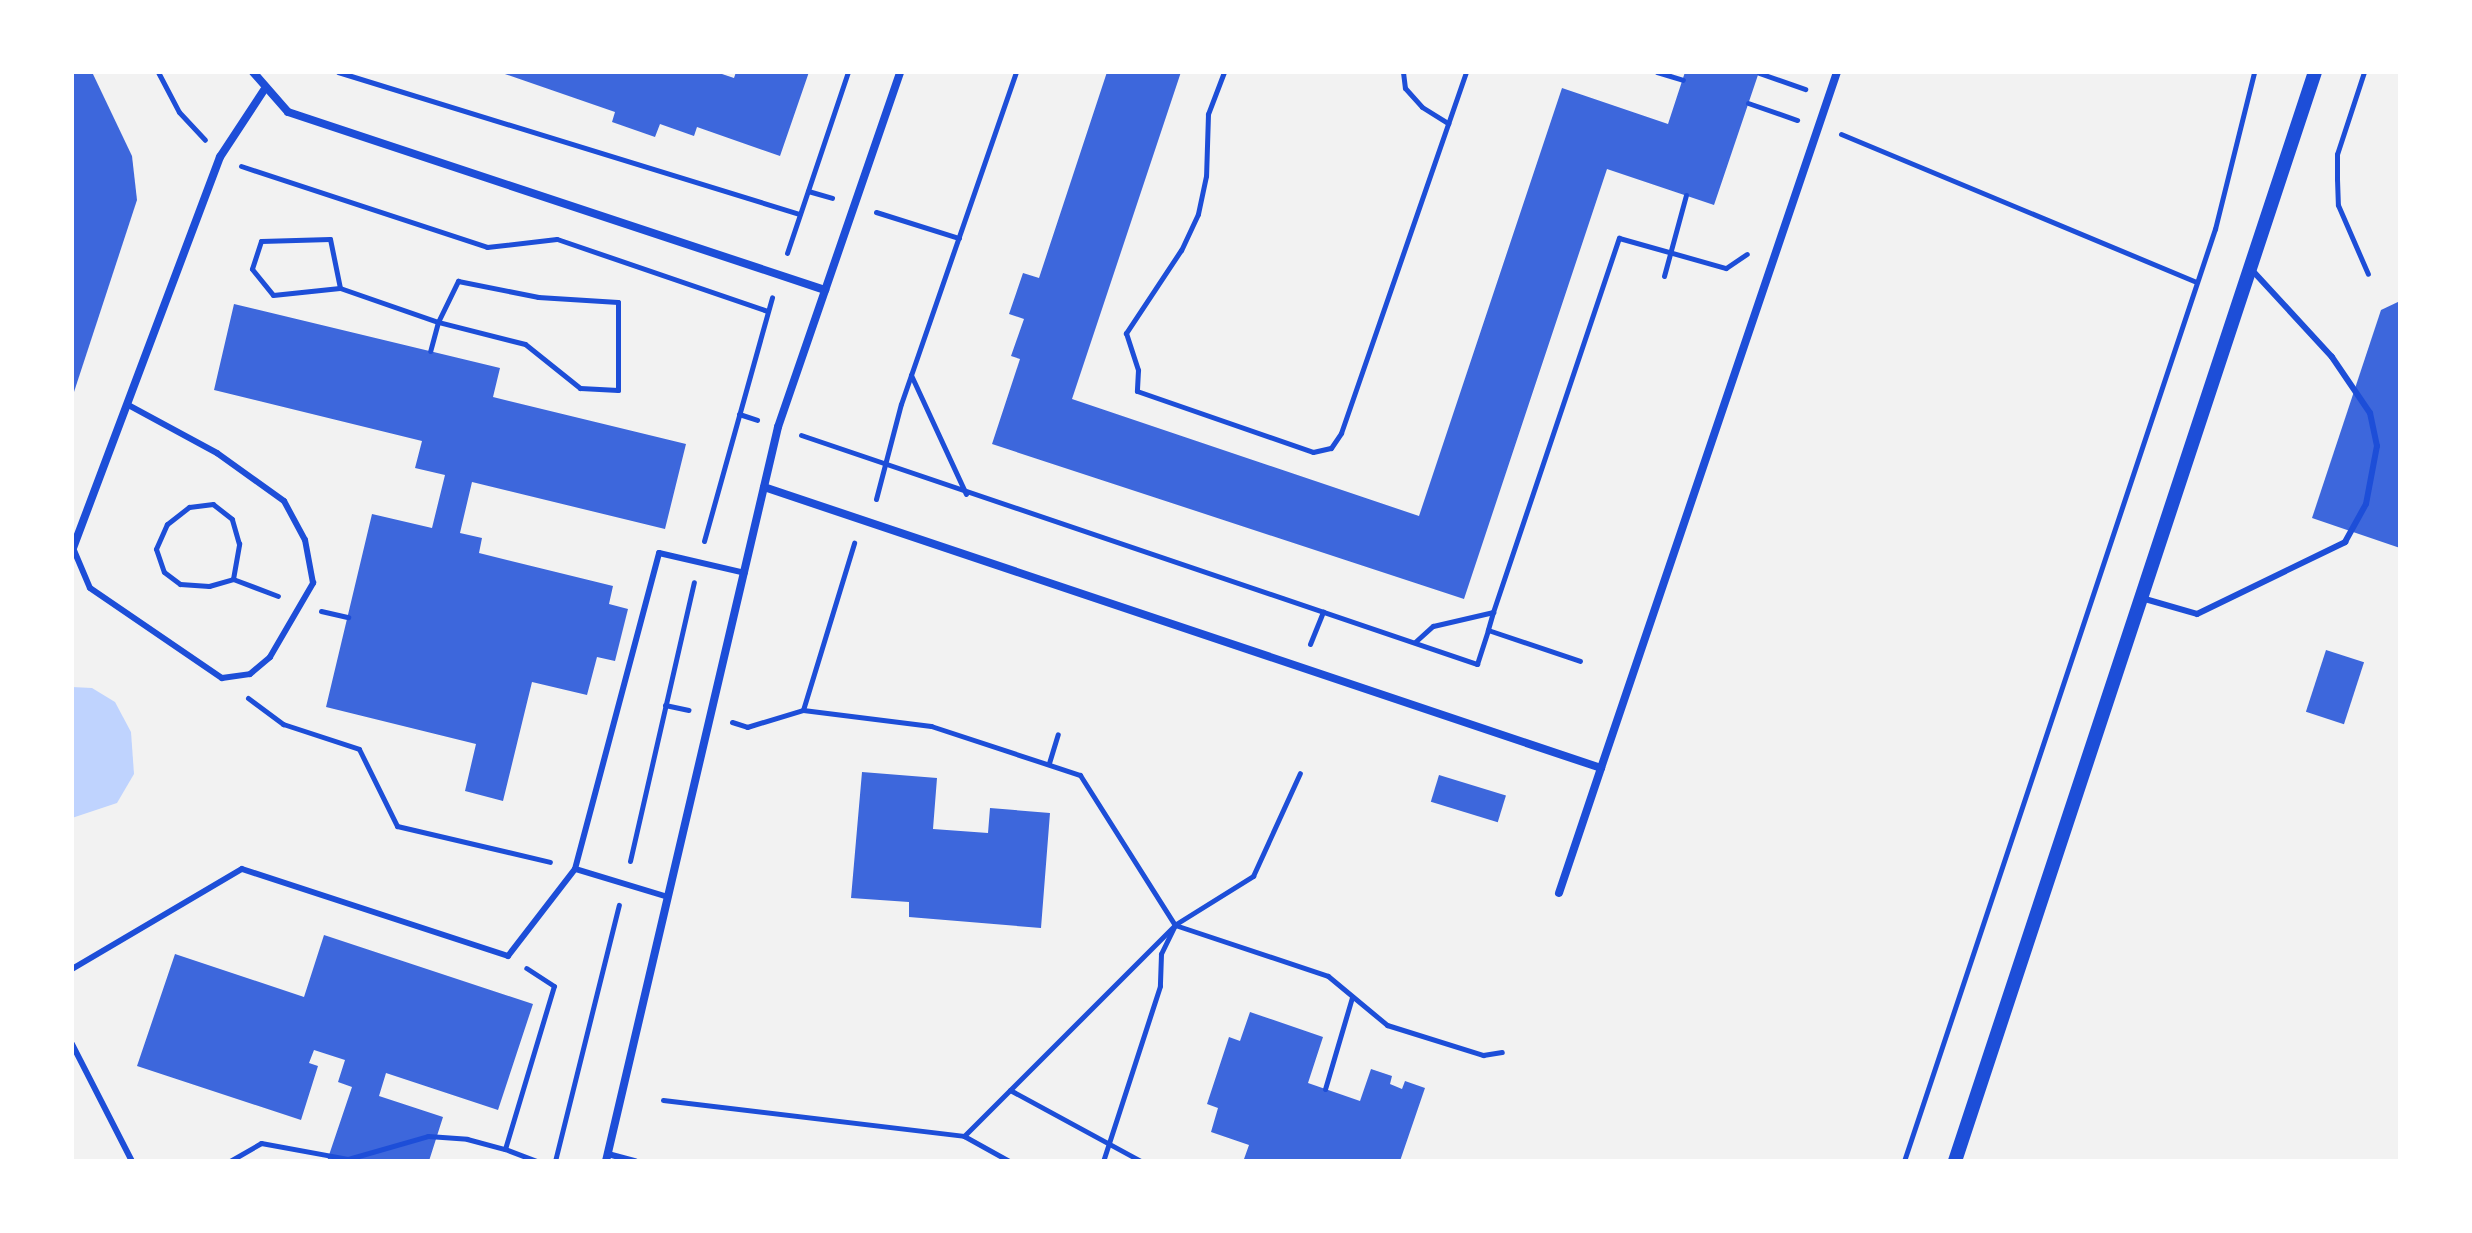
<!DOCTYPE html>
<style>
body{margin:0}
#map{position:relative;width:2472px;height:1233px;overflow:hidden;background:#f2f2f2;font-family:Montserrat,sans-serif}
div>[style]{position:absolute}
.water>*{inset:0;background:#bfd3fe}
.building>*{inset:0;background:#3d67dc;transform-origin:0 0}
.path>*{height:5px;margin:-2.5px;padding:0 2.5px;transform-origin:2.5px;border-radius:2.5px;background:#1d4ed8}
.service>*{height:6px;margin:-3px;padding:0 3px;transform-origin:3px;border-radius:3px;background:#1d4ed8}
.minor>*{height:8px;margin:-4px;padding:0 4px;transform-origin:4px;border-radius:4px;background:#1d4ed8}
.tertiary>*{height:14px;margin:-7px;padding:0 7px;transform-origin:7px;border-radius:7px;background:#1d4ed8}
span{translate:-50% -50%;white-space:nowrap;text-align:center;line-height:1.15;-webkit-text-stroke:8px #fff;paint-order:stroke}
.frame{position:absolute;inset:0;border:74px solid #fff;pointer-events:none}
</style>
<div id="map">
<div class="water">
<div style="clip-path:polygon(72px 687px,92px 688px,115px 702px,131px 732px,134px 774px,117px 803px,72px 818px)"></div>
</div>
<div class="building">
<div style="clip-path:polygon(72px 72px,92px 72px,132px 156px,137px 200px,73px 395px)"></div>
<div style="clip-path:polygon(499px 72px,716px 72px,734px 78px,736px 72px,809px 72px,780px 156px,697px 127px,694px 136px,660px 124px,655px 137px,612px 122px,615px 112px)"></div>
<div style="clip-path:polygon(1107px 72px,1181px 72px,1072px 399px,1419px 516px,1562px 88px,1668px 124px,1685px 72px,1759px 72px,1714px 205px,1607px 169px,1464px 599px,992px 444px,1020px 359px,1011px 356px,1024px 319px,1009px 314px,1023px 273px,1039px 278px)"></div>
<div style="clip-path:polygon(2400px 301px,2400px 548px,2312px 518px,2381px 310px)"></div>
<div style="clip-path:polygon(234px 304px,500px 368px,493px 397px,686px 444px,665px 529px,472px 482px,460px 533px,482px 538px,479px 553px,613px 586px,609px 604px,628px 609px,615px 661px,597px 657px,587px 695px,532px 682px,503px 801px,465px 791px,476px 744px,326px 707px,372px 514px,432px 528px,445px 475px,415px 468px,422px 441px,214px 390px)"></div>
<div style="left:2326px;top:650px;width:40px;height:65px;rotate:18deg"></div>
<div style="clip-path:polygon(862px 772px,937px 778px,933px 829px,988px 833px,990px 808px,1050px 813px,1041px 928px,909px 917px,909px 902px,851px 898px)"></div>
<div style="left:1439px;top:775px;width:70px;height:28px;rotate:17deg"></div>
<div style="clip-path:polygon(324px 935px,533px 1004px,498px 1110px,386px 1073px,379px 1096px,443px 1117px,429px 1161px,327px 1161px,352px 1087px,338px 1082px,345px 1060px,314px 1050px,309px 1063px,318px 1066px,301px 1120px,137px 1066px,175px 954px,304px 997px)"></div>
<div style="clip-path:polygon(1250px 1012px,1323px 1037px,1308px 1083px,1360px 1101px,1371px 1069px,1392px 1076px,1390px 1084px,1402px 1089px,1405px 1081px,1425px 1088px,1400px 1161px,1251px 1161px,1244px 1159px,1249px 1145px,1211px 1132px,1218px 1108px,1207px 1104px,1229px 1037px,1240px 1041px)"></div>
</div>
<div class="path">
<div style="left:158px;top:72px;width:45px;rotate:62.3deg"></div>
<div style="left:179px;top:112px;width:38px;rotate:47deg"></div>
<div style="left:338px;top:72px;width:483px;rotate:17.1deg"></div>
<div style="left:1224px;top:72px;width:45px;rotate:110.9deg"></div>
<div style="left:1208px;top:114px;width:62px;rotate:91.8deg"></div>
<div style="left:1206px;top:176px;width:39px;rotate:102deg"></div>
<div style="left:1198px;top:214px;width:40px;rotate:115deg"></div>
<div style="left:1181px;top:250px;width:100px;rotate:123.5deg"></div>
<div style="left:1126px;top:333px;width:39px;rotate:72deg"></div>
<div style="left:1138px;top:370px;width:21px;rotate:93deg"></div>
<div style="left:1137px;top:391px;width:186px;rotate:19.1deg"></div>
<div style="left:1313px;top:452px;width:18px;rotate:-13deg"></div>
<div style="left:1331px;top:448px;width:18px;rotate:-56deg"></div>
<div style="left:1341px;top:433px;width:382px;rotate:-70.9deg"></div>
<div style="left:1403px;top:72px;width:16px;rotate:83deg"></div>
<div style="left:1405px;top:88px;width:25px;rotate:48deg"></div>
<div style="left:1422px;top:107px;width:31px;rotate:32deg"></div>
<div style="left:1657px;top:72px;width:27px;rotate:17deg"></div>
<div style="left:2364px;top:72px;width:86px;rotate:108.2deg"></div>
<div style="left:2337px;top:154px;width:25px;rotate:90deg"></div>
<div style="left:2337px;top:179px;width:26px;rotate:88deg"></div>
<div style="left:2338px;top:205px;width:75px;rotate:66.5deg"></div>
<div style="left:1759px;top:73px;width:49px;rotate:19.2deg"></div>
<div style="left:1748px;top:103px;width:52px;rotate:19.1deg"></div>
<div style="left:1841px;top:134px;width:383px;rotate:22.6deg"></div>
<div style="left:241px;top:166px;width:259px;rotate:18.2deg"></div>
<div style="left:487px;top:247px;width:70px;rotate:-6.5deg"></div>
<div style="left:557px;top:239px;width:222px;rotate:18.9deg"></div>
<div style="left:808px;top:191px;width:25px;rotate:16deg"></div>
<div style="left:876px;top:212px;width:87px;rotate:17.4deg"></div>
<div style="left:787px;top:253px;width:191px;rotate:-71.4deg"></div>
<div style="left:1664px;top:276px;width:84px;rotate:-74.8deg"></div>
<div style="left:340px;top:288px;width:50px;rotate:-101.5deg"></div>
<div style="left:330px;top:239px;width:69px;rotate:178.3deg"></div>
<div style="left:261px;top:241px;width:29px;rotate:108deg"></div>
<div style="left:252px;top:269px;width:33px;rotate:51deg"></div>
<div style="left:273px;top:295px;width:67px;rotate:-6deg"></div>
<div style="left:340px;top:288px;width:104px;rotate:19.1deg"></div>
<div style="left:438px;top:322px;width:46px;rotate:-64deg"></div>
<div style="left:458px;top:281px;width:82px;rotate:11.3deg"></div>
<div style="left:538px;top:297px;width:80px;rotate:3.6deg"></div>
<div style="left:618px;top:302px;width:88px;rotate:90deg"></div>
<div style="left:618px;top:390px;width:38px;rotate:-177deg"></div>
<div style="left:580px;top:388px;width:70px;rotate:-141.3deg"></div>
<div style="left:525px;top:344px;width:90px;rotate:-165.8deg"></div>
<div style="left:438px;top:322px;width:30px;rotate:105deg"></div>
<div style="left:911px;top:375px;width:131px;rotate:65.2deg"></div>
<div style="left:739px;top:414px;width:19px;rotate:18deg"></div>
<div style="left:801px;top:435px;width:714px;rotate:18.71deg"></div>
<div style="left:1477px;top:664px;width:36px;rotate:-72deg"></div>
<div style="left:876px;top:499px;width:98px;rotate:-75.3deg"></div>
<div style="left:901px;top:404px;width:351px;rotate:-70.9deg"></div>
<div style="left:704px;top:541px;width:253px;rotate:-74.4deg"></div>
<div style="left:233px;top:579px;width:36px;rotate:-80deg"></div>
<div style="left:239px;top:544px;width:26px;rotate:-106deg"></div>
<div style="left:232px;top:519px;width:24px;rotate:-142deg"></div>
<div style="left:213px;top:504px;width:24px;rotate:173deg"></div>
<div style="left:189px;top:507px;width:28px;rotate:142deg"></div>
<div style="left:167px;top:524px;width:27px;rotate:114deg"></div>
<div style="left:156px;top:549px;width:24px;rotate:71deg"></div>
<div style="left:164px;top:572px;width:20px;rotate:37deg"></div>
<div style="left:180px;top:584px;width:29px;rotate:4deg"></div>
<div style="left:209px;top:586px;width:25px;rotate:-16deg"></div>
<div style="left:233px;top:579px;width:48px;rotate:20.7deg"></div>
<div style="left:321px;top:611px;width:28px;rotate:13deg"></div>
<div style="left:1493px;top:612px;width:19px;rotate:106deg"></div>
<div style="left:1488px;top:630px;width:97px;rotate:18.6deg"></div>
<div style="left:1415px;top:642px;width:24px;rotate:-42deg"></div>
<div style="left:1433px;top:626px;width:62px;rotate:-13.1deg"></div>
<div style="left:1493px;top:612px;width:395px;rotate:-71.4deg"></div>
<div style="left:1619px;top:238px;width:111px;rotate:15.7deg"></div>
<div style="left:1726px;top:268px;width:25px;rotate:-34deg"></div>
<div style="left:1310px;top:644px;width:35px;rotate:-68deg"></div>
<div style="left:248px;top:698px;width:44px;rotate:36.6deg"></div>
<div style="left:283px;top:724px;width:80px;rotate:18.2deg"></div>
<div style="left:359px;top:749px;width:86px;rotate:63.7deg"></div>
<div style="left:397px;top:826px;width:157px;rotate:13.2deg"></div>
<div style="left:665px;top:705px;width:24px;rotate:12deg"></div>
<div style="left:803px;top:710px;width:175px;rotate:-73deg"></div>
<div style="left:732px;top:722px;width:16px;rotate:18deg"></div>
<div style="left:747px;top:727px;width:59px;rotate:-16.9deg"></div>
<div style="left:803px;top:710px;width:129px;rotate:7.1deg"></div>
<div style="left:931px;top:726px;width:157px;rotate:18.2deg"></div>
<div style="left:1080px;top:775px;width:178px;rotate:57.7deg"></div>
<div style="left:1175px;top:925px;width:161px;rotate:18.4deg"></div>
<div style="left:1328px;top:976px;width:77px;rotate:39.7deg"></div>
<div style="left:1387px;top:1025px;width:101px;rotate:17.4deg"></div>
<div style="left:1483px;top:1055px;width:19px;rotate:-9deg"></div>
<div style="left:1049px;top:763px;width:30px;rotate:-73deg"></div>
<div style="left:630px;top:861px;width:286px;rotate:-77.1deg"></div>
<div style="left:1176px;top:924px;width:91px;rotate:-31.9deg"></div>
<div style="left:1253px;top:876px;width:113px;rotate:-65.5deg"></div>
<div style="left:1325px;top:1089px;width:96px;rotate:-73.6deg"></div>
<div style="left:1010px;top:1090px;width:149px;rotate:28.5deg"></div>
<div style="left:663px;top:1100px;width:303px;rotate:6.8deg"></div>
<div style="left:964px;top:1136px;width:298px;rotate:-45deg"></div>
<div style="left:1175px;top:925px;width:32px;rotate:116deg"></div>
<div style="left:1161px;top:954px;width:32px;rotate:92deg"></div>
<div style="left:1160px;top:986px;width:184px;rotate:108deg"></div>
<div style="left:964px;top:1136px;width:51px;rotate:29.1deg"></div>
<div style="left:505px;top:1149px;width:34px;rotate:21deg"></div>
<div style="left:230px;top:1161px;width:36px;rotate:-30deg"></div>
<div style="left:261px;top:1143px;width:88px;rotate:10.4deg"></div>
<div style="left:348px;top:1159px;width:83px;rotate:-16deg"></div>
<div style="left:428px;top:1136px;width:39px;rotate:4deg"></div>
<div style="left:467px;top:1139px;width:39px;rotate:15deg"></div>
<div style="left:505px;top:1149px;width:170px;rotate:-73.3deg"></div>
<div style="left:554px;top:986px;width:33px;rotate:-147deg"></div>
<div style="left:555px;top:1161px;width:264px;rotate:-76deg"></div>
<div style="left:1904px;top:1161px;width:983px;rotate:-71.55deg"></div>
<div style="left:2215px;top:229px;width:162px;rotate:-76deg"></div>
</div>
<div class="service">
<div style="left:73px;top:548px;width:43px;rotate:67deg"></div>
<div style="left:90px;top:588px;width:160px;rotate:34.3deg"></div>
<div style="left:222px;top:678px;width:28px;rotate:-8deg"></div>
<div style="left:250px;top:674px;width:26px;rotate:-40deg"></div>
<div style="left:270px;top:657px;width:86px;rotate:-59.8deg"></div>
<div style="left:313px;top:583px;width:44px;rotate:-100.5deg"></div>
<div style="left:305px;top:540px;width:44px;rotate:-118.3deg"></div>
<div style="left:284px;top:501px;width:82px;rotate:-144.4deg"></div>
<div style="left:217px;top:453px;width:99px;rotate:-151.6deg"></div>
<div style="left:2145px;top:599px;width:54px;rotate:16.1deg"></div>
<div style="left:2197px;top:614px;width:165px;rotate:-25.9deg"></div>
<div style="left:2345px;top:542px;width:43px;rotate:-61.1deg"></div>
<div style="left:2366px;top:504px;width:59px;rotate:-79.3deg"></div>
<div style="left:2377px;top:446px;width:34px;rotate:-102deg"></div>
<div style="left:2370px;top:413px;width:68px;rotate:-124.2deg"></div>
<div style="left:2332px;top:357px;width:120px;rotate:-132.6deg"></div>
<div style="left:668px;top:897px;width:97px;rotate:-163.2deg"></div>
<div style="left:575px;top:869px;width:327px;rotate:-75.1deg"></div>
<div style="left:659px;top:553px;width:88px;rotate:13.1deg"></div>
<div style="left:72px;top:969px;width:197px;rotate:-30.5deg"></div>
<div style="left:242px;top:869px;width:280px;rotate:18.1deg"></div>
<div style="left:508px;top:956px;width:110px;rotate:-52.4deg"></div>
<div style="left:72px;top:1044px;width:131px;rotate:62.9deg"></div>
<div style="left:608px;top:1154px;width:28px;rotate:15deg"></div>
</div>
<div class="minor">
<div style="left:253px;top:72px;width:53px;rotate:48.8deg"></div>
<div style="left:288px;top:112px;width:566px;rotate:18.34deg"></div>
<div style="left:764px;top:487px;width:883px;rotate:18.56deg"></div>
<div style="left:1601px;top:768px;width:735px;rotate:-71.27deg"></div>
<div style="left:73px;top:548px;width:418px;rotate:-69.4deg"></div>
<div style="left:220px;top:157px;width:80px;rotate:-56.7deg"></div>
<div style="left:1559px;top:893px;width:132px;rotate:-71.4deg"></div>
<div style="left:606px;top:1161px;width:754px;rotate:-76.81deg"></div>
<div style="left:778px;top:427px;width:375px;rotate:-71deg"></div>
</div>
<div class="tertiary">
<div style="left:1955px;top:1161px;width:1147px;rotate:-71.71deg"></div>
</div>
<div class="frame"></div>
</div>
